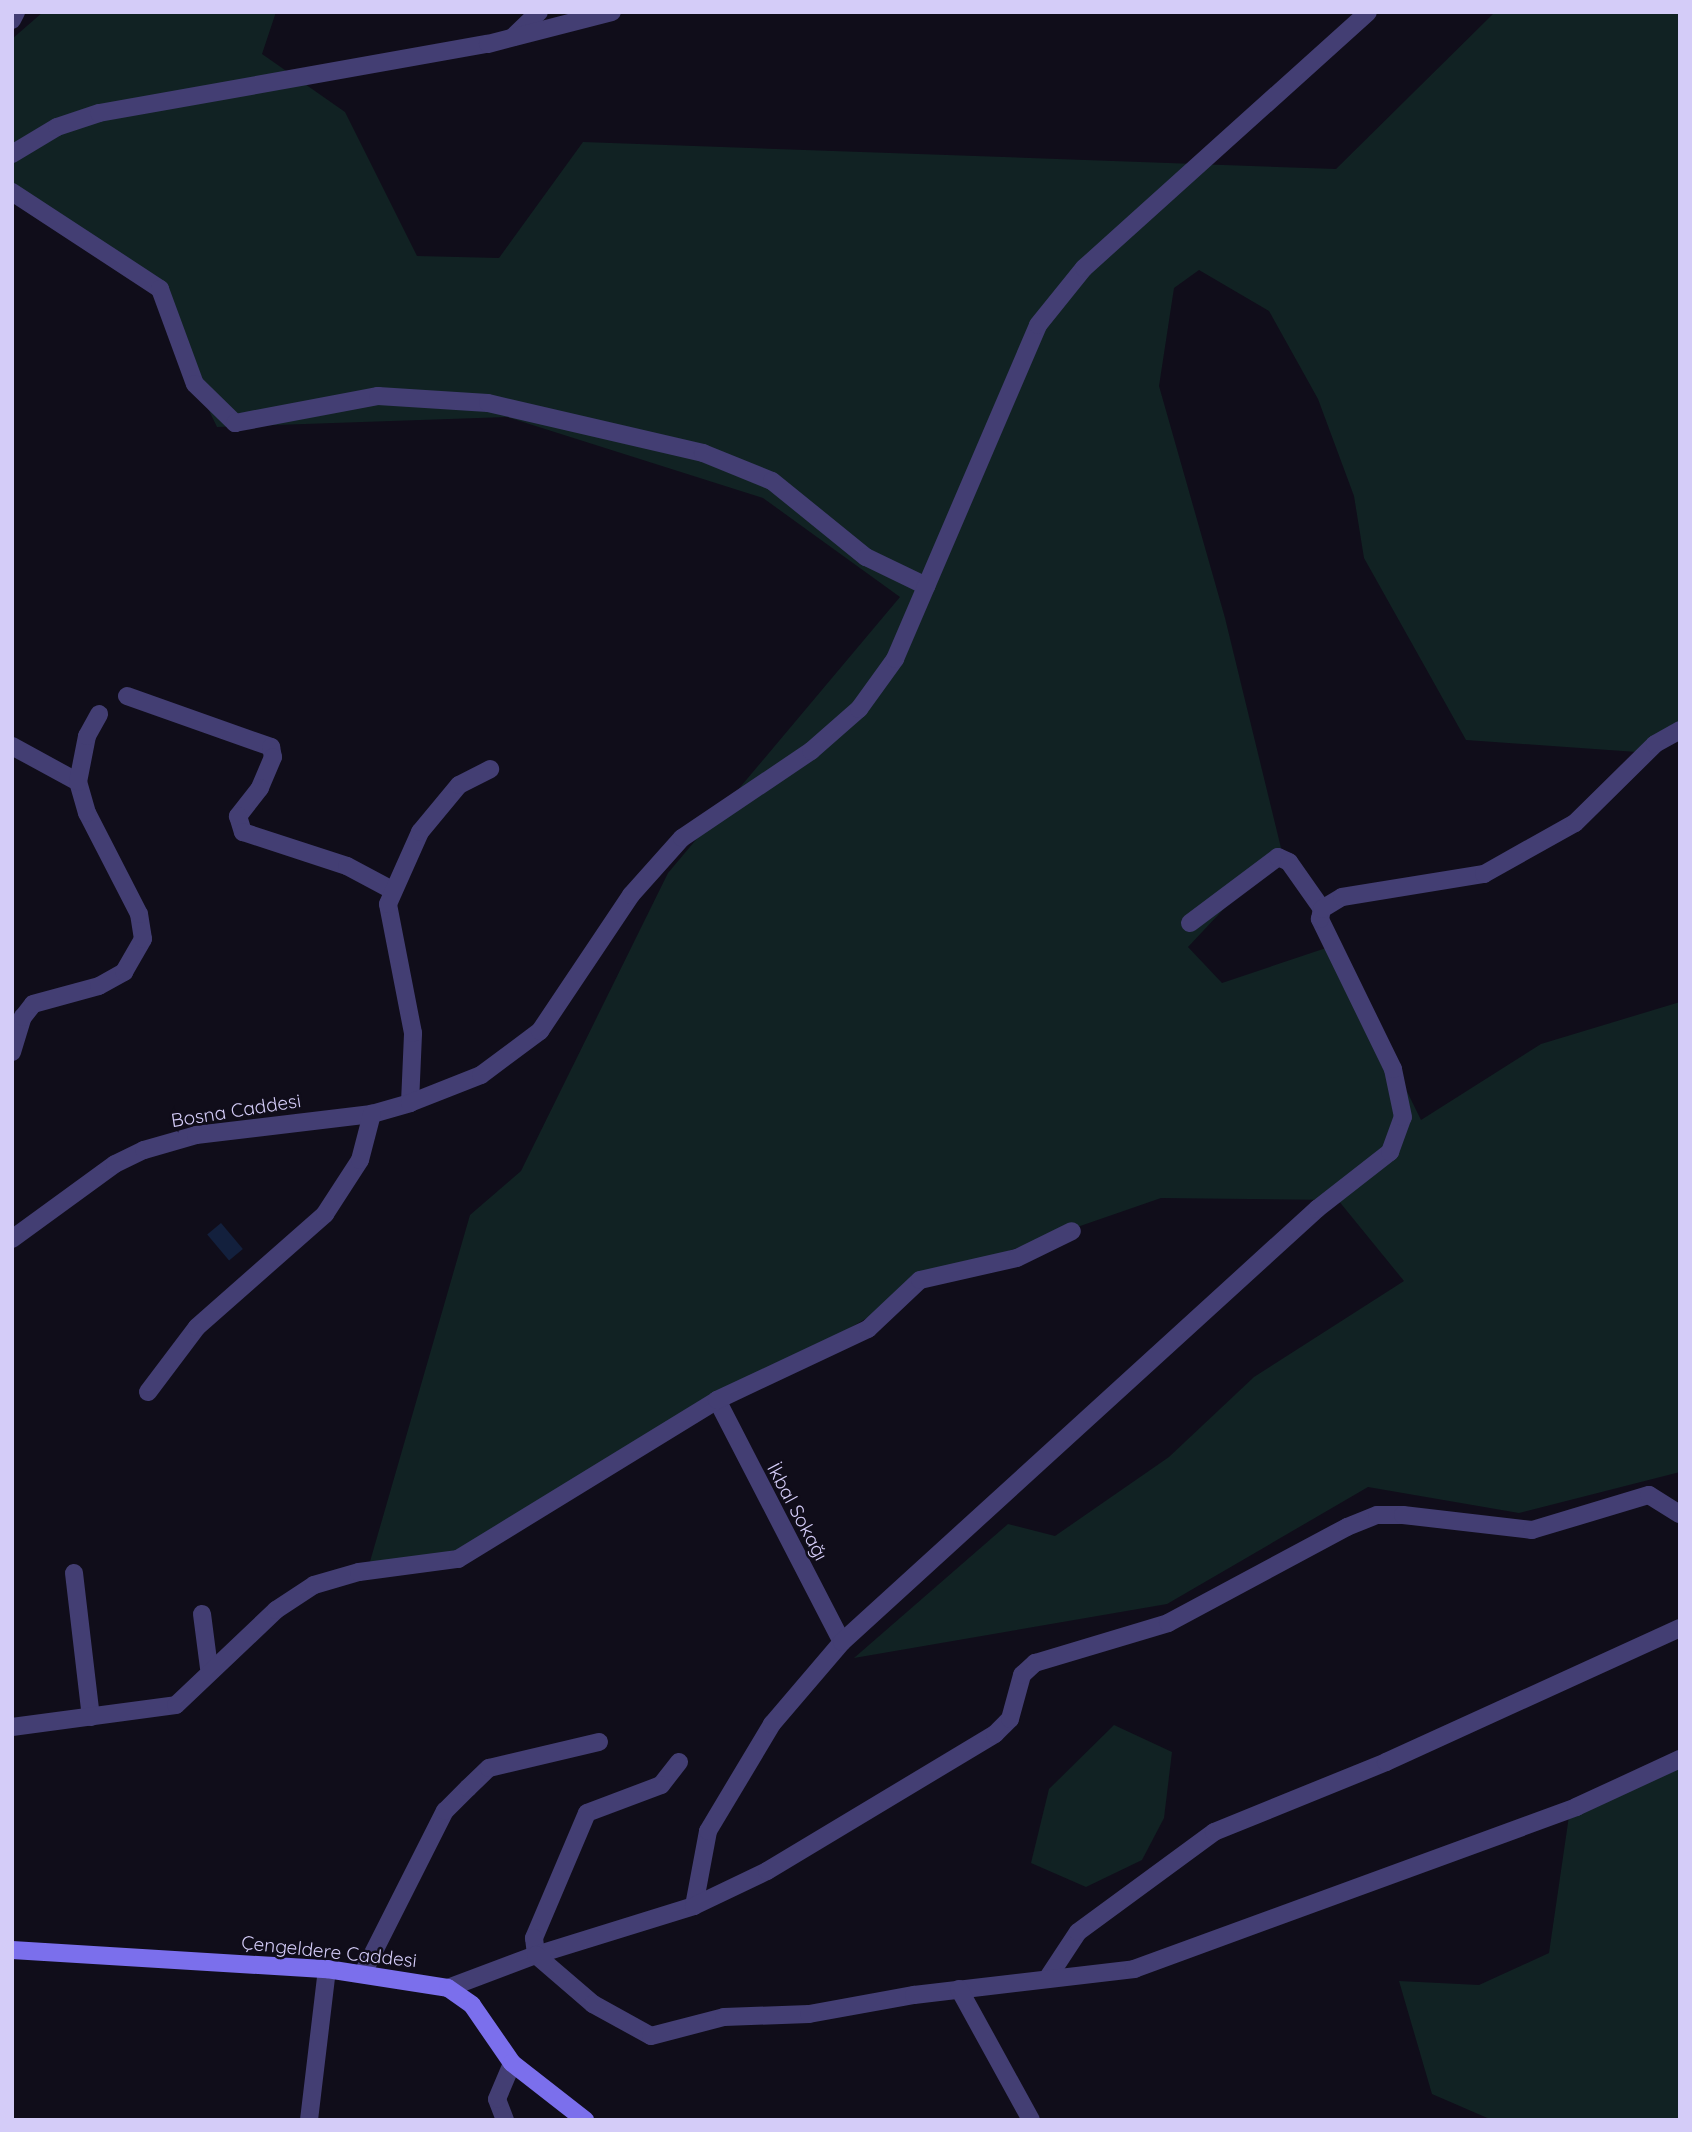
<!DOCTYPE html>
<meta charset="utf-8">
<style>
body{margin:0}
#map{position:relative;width:1692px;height:2132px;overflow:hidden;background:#100d1a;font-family:Quicksand,sans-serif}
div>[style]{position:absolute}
.green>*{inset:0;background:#112223}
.water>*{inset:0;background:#13203d;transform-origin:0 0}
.minor>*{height:18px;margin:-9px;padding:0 9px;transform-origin:9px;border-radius:9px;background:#433e73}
.secondary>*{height:18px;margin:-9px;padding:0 9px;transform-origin:9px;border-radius:9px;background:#7b6fec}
span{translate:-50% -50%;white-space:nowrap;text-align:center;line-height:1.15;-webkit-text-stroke:5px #100d1a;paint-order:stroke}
.street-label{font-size:19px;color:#d4ccf8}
.frame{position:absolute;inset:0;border:14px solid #d4ccf8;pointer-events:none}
</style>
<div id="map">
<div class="green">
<div style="clip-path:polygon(43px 12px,276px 12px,262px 54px,345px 112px,417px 256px,499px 258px,583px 142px,1336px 169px,1495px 12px,1680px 12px,1680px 735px,1651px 753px,1466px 740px,1364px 558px,1354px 496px,1318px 399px,1269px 311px,1199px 270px,1174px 288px,1159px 386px,1225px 618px,1281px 848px,1188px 947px,1222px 983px,1335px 945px,1421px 1120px,1541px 1044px,1680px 1002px,1680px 1472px,1519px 1513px,1368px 1487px,1167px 1604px,854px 1658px,1008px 1524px,1055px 1536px,1169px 1457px,1254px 1377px,1404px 1281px,1338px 1200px,1161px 1198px,945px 1273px,464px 1550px,367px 1572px,470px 1215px,521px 1171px,668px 873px,900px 597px,763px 498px,507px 417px,217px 427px,149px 287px,12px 194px,12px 39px)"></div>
<div style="clip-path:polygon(1114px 1725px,1172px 1752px,1164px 1818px,1142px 1860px,1086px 1887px,1031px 1863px,1049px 1789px)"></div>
<div style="clip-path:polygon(1680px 1759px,1680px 2120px,1492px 2120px,1432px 2094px,1399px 1981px,1479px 1985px,1549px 1953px,1569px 1816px)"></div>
</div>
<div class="water">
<div style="left:221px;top:1223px;width:34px;height:18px;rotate:50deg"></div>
</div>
<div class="minor">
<div style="left:12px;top:20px;width:9px;rotate:-63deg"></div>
<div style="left:513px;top:37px;width:36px;rotate:-44deg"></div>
<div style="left:12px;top:154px;width:52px;rotate:-31deg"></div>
<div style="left:57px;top:127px;width:44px;rotate:-18.4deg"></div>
<div style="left:99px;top:113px;width:395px;rotate:-10.1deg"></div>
<div style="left:488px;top:44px;width:128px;rotate:-14.5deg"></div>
<div style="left:12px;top:192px;width:177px;rotate:33.2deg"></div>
<div style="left:160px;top:289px;width:101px;rotate:69.8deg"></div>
<div style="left:195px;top:384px;width:56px;rotate:44.3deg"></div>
<div style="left:235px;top:423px;width:146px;rotate:-10.7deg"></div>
<div style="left:378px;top:396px;width:110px;rotate:3.6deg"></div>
<div style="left:488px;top:403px;width:221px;rotate:13.1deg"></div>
<div style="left:703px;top:453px;width:74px;rotate:22.1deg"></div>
<div style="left:772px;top:481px;width:121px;rotate:39deg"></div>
<div style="left:866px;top:557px;width:67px;rotate:25.8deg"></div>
<div style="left:127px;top:696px;width:153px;rotate:19.5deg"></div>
<div style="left:271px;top:747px;width:10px;rotate:79deg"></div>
<div style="left:273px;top:757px;width:34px;rotate:113deg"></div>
<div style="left:260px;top:788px;width:36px;rotate:128deg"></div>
<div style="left:238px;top:816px;width:17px;rotate:73deg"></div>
<div style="left:243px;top:832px;width:109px;rotate:18.1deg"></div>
<div style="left:347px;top:866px;width:51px;rotate:28.1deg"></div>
<div style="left:12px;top:746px;width:75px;rotate:28.6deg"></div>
<div style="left:1190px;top:923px;width:110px;rotate:-36.9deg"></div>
<div style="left:1278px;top:857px;width:12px;rotate:24deg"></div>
<div style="left:1289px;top:862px;width:57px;rotate:54.9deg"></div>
<div style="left:12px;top:1052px;width:37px;rotate:-73deg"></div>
<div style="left:23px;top:1017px;width:16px;rotate:-52deg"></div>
<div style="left:33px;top:1004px;width:68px;rotate:-15.3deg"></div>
<div style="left:99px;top:986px;width:29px;rotate:-29deg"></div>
<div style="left:124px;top:972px;width:38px;rotate:-60deg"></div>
<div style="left:143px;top:939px;width:25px;rotate:-99deg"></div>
<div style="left:139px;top:914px;width:114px;rotate:-117.2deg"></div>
<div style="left:87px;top:813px;width:32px;rotate:-106deg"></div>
<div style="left:78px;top:782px;width:47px;rotate:-78.9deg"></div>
<div style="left:87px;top:736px;width:25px;rotate:-61deg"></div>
<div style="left:410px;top:1103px;width:70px;rotate:-87.5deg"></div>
<div style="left:413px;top:1033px;width:131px;rotate:-101deg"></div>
<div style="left:388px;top:904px;width:79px;rotate:-66deg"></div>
<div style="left:420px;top:832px;width:61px;rotate:-50.3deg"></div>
<div style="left:459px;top:785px;width:35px;rotate:-27deg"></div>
<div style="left:12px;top:1239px;width:127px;rotate:-36.1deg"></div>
<div style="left:115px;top:1164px;width:32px;rotate:-26deg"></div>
<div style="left:144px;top:1150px;width:54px;rotate:-16.1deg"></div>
<div style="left:196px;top:1135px;width:177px;rotate:-6.8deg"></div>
<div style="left:372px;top:1114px;width:40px;rotate:-16deg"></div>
<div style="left:410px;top:1103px;width:76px;rotate:-21.5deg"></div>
<div style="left:481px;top:1075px;width:74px;rotate:-36.7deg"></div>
<div style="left:540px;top:1031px;width:164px;rotate:-56.2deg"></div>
<div style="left:631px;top:895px;width:76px;rotate:-48.2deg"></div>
<div style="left:682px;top:838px;width:156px;rotate:-34deg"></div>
<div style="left:811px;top:751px;width:64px;rotate:-41.2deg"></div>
<div style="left:859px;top:709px;width:62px;rotate:-54.2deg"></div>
<div style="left:895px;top:659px;width:363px;rotate:-66.8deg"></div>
<div style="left:1038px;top:325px;width:73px;rotate:-51.1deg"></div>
<div style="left:1084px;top:268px;width:382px;rotate:-42deg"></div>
<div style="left:148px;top:1392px;width:81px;rotate:-53deg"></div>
<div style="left:197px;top:1327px;width:171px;rotate:-41.4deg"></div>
<div style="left:325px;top:1214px;width:64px;rotate:-57.1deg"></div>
<div style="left:360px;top:1160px;width:48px;rotate:-75.4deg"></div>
<div style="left:717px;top:1400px;width:272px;rotate:62.7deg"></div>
<div style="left:74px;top:1573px;width:145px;rotate:83.3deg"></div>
<div style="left:202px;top:1614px;width:54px;rotate:82.6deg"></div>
<div style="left:12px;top:1727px;width:165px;rotate:-7.6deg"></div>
<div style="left:176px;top:1705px;width:138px;rotate:-43.5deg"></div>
<div style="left:276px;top:1610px;width:45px;rotate:-33.3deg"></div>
<div style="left:314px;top:1585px;width:47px;rotate:-16.1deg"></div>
<div style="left:359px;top:1572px;width:100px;rotate:-7.5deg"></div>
<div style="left:458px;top:1559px;width:304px;rotate:-31.5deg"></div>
<div style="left:717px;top:1400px;width:167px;rotate:-25.2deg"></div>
<div style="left:868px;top:1329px;width:71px;rotate:-43.3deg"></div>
<div style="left:920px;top:1280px;width:99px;rotate:-12.8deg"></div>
<div style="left:1017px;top:1258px;width:61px;rotate:-26.1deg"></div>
<div style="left:679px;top:1762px;width:29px;rotate:128deg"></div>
<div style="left:661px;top:1785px;width:79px;rotate:159.3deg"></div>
<div style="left:587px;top:1813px;width:136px;rotate:113deg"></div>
<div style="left:534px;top:1938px;width:17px;rotate:83deg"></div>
<div style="left:536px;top:1955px;width:165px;rotate:-17.2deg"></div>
<div style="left:694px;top:1906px;width:76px;rotate:-79.4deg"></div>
<div style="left:708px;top:1831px;width:125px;rotate:-59.1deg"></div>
<div style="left:772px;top:1724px;width:108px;rotate:-49.5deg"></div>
<div style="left:842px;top:1642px;width:643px;rotate:-42.35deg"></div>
<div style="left:1317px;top:1209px;width:93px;rotate:-38deg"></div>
<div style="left:1390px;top:1152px;width:37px;rotate:-70deg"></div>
<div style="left:1403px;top:1117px;width:49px;rotate:-101.8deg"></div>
<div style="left:1393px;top:1069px;width:167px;rotate:-116deg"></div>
<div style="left:1320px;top:919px;width:10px;rotate:-79deg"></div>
<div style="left:1322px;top:909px;width:23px;rotate:-31deg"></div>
<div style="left:1342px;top:897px;width:144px;rotate:-9.2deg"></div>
<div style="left:1484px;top:874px;width:104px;rotate:-29.3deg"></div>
<div style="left:1575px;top:823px;width:112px;rotate:-44.6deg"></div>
<div style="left:1655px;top:744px;width:29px;rotate:-29deg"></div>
<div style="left:694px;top:1906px;width:81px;rotate:-25.6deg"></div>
<div style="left:767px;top:1871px;width:266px;rotate:-31deg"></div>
<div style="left:995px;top:1734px;width:21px;rotate:-45deg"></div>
<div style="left:1010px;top:1719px;width:46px;rotate:-74.7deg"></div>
<div style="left:1022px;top:1675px;width:18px;rotate:-43deg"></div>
<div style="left:1035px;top:1663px;width:139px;rotate:-16.7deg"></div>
<div style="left:1168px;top:1623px;width:203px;rotate:-28.2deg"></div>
<div style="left:1347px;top:1527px;width:32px;rotate:-22deg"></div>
<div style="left:1377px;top:1515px;width:26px"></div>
<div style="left:1403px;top:1515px;width:130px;rotate:6.6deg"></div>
<div style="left:1532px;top:1530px;width:122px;rotate:-16.7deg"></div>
<div style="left:1649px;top:1495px;width:36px;rotate:32deg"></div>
<div style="left:363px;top:1973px;width:182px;rotate:-63.2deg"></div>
<div style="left:445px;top:1811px;width:33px;rotate:-45deg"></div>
<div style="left:468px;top:1788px;width:29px;rotate:-44deg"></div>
<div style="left:489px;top:1768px;width:113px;rotate:-13.3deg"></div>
<div style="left:1047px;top:1979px;width:56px;rotate:-56.6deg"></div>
<div style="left:1078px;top:1932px;width:169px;rotate:-36.3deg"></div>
<div style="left:1214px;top:1832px;width:186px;rotate:-22.1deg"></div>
<div style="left:1386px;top:1762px;width:323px;rotate:-24.5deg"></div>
<div style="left:448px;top:1988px;width:94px;rotate:-20.6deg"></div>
<div style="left:536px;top:1955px;width:75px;rotate:40.7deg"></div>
<div style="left:593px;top:2004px;width:66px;rotate:28.9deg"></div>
<div style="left:651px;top:2036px;width:75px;rotate:-14.6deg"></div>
<div style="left:724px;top:2017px;width:85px;rotate:-2deg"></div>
<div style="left:809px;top:2014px;width:107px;rotate:-10.3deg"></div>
<div style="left:914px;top:1995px;width:222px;rotate:-6.7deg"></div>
<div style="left:1134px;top:1969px;width:471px;rotate:-20.1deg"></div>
<div style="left:1576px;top:1807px;width:115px;rotate:-24.8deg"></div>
<div style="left:959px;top:1989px;width:149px;rotate:61.2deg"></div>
<div style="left:309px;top:2120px;width:152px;rotate:-83.2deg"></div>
<div style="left:505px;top:2120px;width:22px;rotate:-111deg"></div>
<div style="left:497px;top:2099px;width:39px;rotate:-67deg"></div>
</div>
<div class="secondary">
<div style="left:12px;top:1950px;width:316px;rotate:3.5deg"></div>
<div style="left:327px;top:1969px;width:122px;rotate:8.9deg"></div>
<div style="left:448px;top:1988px;width:29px;rotate:35deg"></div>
<div style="left:472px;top:2005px;width:70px;rotate:55.4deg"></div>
<div style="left:512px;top:2063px;width:93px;rotate:38deg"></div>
</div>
<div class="street-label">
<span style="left:236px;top:1111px;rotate:-9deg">Bosna Caddesi</span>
<span style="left:797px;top:1512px;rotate:62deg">İkbal Sokağı</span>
<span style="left:329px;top:1952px;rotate:6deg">Çengeldere Caddesi</span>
</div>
<div class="frame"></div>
</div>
